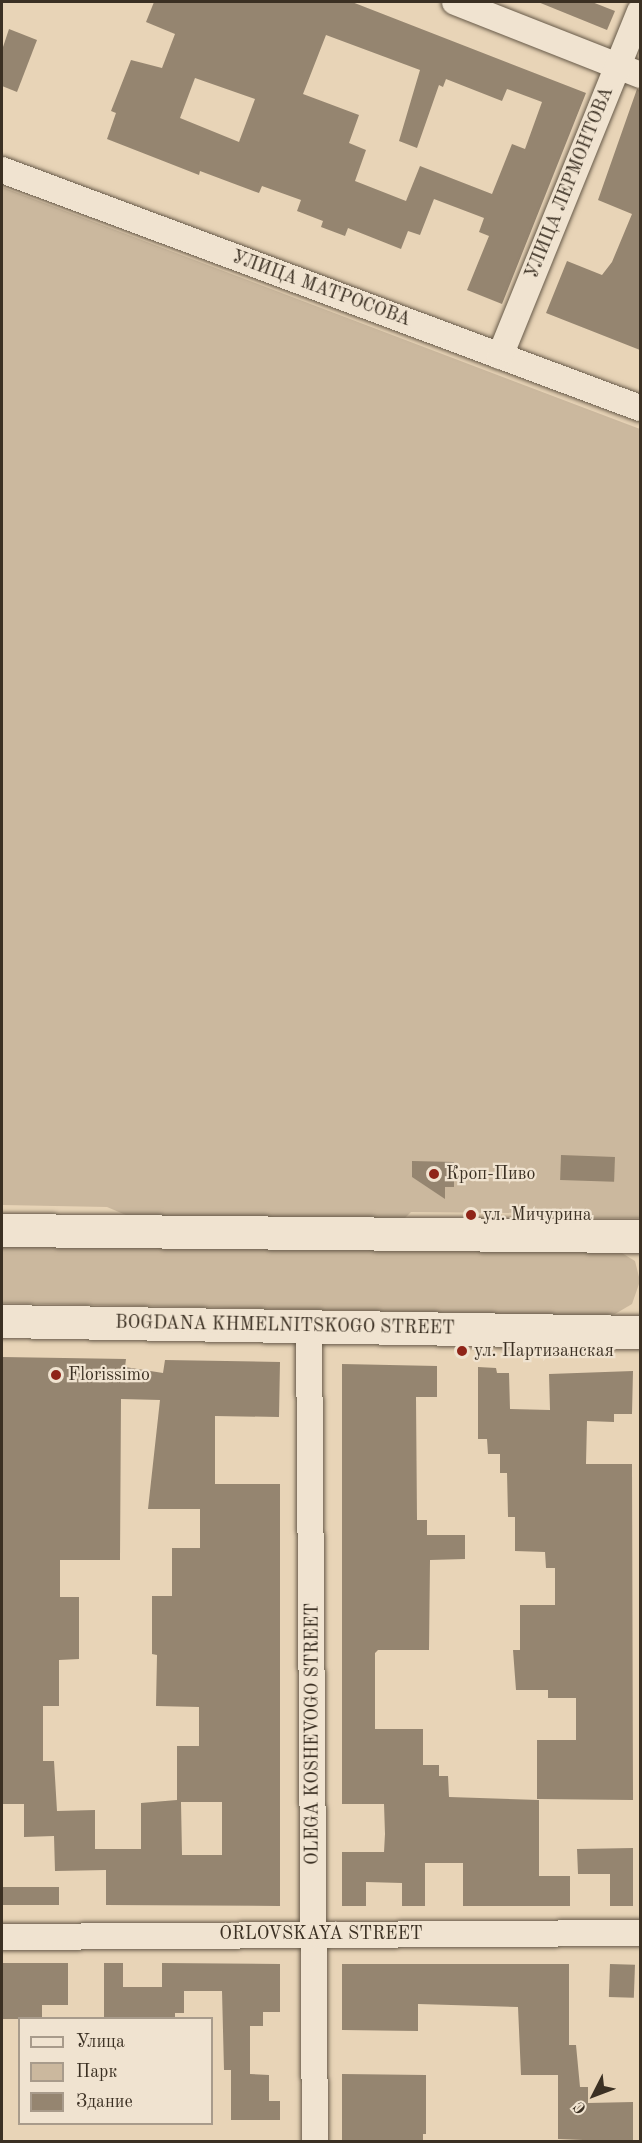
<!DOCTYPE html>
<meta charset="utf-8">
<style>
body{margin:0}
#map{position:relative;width:642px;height:2143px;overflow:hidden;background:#e8d4b7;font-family:"Old Standard TT",serif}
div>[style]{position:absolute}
.green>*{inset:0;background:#cbb89e}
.building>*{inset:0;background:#958570;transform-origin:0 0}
.roads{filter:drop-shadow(0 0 2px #665948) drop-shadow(0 0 2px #665948)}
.street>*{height:26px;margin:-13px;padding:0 13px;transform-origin:13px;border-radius:13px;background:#f0e3d0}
.secondary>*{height:33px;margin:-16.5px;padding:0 16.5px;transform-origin:16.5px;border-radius:16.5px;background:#f0e3d0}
.dots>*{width:16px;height:16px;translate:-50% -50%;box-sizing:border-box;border:3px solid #f0e3d0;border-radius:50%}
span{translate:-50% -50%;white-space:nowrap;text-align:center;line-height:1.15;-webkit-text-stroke:4.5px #f0e3d0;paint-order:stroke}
.street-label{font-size:18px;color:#3b3023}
.poi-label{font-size:18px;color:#3b3023}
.left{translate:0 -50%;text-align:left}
.frame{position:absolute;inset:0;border:3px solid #3b3023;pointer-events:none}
.legend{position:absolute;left:18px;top:2017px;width:195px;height:108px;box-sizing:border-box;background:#f0e3d0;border:2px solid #a89b8b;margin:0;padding:8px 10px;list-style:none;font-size:18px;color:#3b3023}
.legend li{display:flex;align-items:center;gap:12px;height:30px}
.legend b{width:30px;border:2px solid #a89b8b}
.north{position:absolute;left:564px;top:2065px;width:60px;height:60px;-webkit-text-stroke:4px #f0e3d0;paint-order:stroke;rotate:228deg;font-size:16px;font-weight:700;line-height:24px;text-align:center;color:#3b3023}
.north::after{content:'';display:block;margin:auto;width:21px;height:27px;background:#3b3023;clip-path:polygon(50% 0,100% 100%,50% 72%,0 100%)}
</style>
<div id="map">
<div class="green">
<div style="clip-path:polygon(2px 187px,640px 429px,640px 1218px,533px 1219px,524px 1213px,411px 1212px,403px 1220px,133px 1218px,107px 1207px,2px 1205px)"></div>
<div style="clip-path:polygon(2px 1245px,617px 1250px,635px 1261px,640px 1281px,632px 1304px,615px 1314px,597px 1316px,2px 1303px)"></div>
</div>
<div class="building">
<div style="clip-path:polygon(evenodd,154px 2px,352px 2px,586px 93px,502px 304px,467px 290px,489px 236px,479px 232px,484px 218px,434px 199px,420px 235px,408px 231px,401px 249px,348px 228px,345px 236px,321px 227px,323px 221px,297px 211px,301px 200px,262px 186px,259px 193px,200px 171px,199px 175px,107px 139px,116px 113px,111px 111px,131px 60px,162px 68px,175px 34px,146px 22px,154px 2px,326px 35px,420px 70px,399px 141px,417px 148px,439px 85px,443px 87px,446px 79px,502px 101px,507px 89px,542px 102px,525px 149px,512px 144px,492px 194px,420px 166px,406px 201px,355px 181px,366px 150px,349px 143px,359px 115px,303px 94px,326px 35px,154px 2px,195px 78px,255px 99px,239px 142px,180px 118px,195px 78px)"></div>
<div style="clip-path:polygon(538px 2px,592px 2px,615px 11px,607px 30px)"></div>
<div style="clip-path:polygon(9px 29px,37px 40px,17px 92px,2px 86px,2px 50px)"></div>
<div style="clip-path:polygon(637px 89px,640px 90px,640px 350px,546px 313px,567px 261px,602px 275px,612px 262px,632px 214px,598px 200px)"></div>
<div style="left:561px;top:1155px;width:54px;height:25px;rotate:2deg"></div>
<div style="clip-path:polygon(412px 1161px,454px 1162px,454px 1187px,445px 1187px,445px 1199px,412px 1177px)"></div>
<div style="clip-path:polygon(evenodd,2px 1357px,126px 1359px,125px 1367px,163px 1373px,165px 1360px,280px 1362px,279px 1417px,215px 1416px,215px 1484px,280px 1484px,280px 1906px,106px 1905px,106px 1870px,55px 1871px,54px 1836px,24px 1837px,24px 1804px,2px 1804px,2px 1357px,121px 1399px,160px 1400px,148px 1509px,200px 1509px,200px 1548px,172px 1548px,172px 1596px,152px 1596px,152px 1654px,157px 1655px,156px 1706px,199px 1707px,199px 1746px,177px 1746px,177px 1800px,141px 1803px,141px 1849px,95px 1849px,95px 1810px,57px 1811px,54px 1761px,43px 1761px,43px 1706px,59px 1706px,59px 1660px,79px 1659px,79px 1597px,60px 1597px,60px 1560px,120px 1560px,121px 1399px,2px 1357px,181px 1802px,222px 1802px,222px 1855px,182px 1855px,181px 1802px)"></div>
<div style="clip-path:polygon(342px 1364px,437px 1366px,437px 1397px,416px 1397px,417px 1520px,427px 1520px,427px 1535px,465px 1535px,465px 1559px,430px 1560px,429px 1650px,378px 1650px,375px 1653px,375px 1729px,423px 1729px,423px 1765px,439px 1765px,439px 1776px,448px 1776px,449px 1797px,539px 1800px,539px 1876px,570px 1876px,570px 1906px,463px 1906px,463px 1863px,425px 1863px,425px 1906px,402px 1906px,402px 1883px,366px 1882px,366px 1906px,342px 1906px,342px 1852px,384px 1852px,385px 1834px,384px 1804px,342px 1804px)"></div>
<div style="clip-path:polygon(478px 1367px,496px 1368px,497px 1373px,509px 1373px,510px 1409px,550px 1410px,549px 1374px,633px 1371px,632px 1414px,614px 1414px,614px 1422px,587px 1421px,586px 1464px,632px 1464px,633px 1800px,537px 1799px,537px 1740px,576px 1740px,576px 1698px,548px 1698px,548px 1690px,516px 1690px,513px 1650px,520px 1650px,520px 1605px,555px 1605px,555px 1568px,546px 1568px,545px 1552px,515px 1551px,515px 1517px,508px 1517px,507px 1473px,500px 1473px,500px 1454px,488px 1454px,487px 1439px,478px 1439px)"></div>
<div style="clip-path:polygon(633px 1848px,633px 1906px,610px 1906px,610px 1874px,578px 1874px,577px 1849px)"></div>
<div style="left:2px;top:1887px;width:57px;height:18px"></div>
<div style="clip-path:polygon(2px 1963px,68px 1963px,68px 2005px,42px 2005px,42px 2019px,2px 2019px)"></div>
<div style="clip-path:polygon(104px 1963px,123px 1963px,123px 1987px,162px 1987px,162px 1963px,280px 1964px,280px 2012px,263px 2012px,263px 2026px,250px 2026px,250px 2074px,269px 2075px,269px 2101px,280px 2101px,280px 2120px,231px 2120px,231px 2070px,224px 2070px,222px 1991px,184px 1991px,184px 2013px,175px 2013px,175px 2019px,104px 2019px)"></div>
<div style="clip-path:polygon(342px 1964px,569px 1964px,569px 2045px,576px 2045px,580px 2087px,588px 2087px,588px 2103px,633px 2102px,633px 2142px,558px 2139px,558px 2075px,521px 2075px,518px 2007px,418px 2004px,418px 2031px,342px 2030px)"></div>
<div style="left:610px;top:1964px;width:25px;height:33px;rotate:2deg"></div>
<div style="clip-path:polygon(342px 2074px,426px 2075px,426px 2134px,423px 2134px,423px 2142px,342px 2142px)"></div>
</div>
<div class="roads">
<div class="street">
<div style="left:455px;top:2px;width:199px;rotate:21.5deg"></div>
<div style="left:2px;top:170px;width:681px;rotate:20.46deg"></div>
<div style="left:500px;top:356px;width:372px;rotate:-67.9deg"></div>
<div style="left:309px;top:1326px;width:816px;rotate:89.58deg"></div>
<div style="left:2px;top:1937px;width:638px;rotate:-0.36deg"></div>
</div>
<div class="secondary">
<div style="left:2px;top:1230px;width:638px;rotate:0.54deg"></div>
<div style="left:2px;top:1321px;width:638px;rotate:0.99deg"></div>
</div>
</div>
<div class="dots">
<div style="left:434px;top:1174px;background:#8f2418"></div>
<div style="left:471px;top:1215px;background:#8f2418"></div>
<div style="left:462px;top:1351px;background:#8f2418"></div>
<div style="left:56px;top:1375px;background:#8f2418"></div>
</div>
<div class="street-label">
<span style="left:570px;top:183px;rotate:-68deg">УЛИЦА ЛЕРМОНТОВА</span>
<span style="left:321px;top:289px;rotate:20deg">УЛИЦА МАТРОСОВА</span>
<span style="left:285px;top:1326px;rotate:1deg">BOGDANA KHMELNITSKOGO STREET</span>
<span style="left:313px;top:1734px;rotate:-90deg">OLEGA KOSHEVOGO STREET</span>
<span style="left:321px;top:1934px">ORLOVSKAYA STREET</span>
</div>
<div class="poi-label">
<span class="left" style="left:446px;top:1174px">Кроп-Пиво</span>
<span class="left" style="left:483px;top:1215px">ул. Мичурина</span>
<span class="left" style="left:474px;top:1351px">ул. Партизанская</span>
<span class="left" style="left:68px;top:1375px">Florissimo</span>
</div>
<div class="frame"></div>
<ul class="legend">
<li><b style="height:8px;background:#f0e3d0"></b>Улица</li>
<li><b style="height:16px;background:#cbb89e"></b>Парк</li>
<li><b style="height:16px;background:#958570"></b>Здание</li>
</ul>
<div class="north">С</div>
</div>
